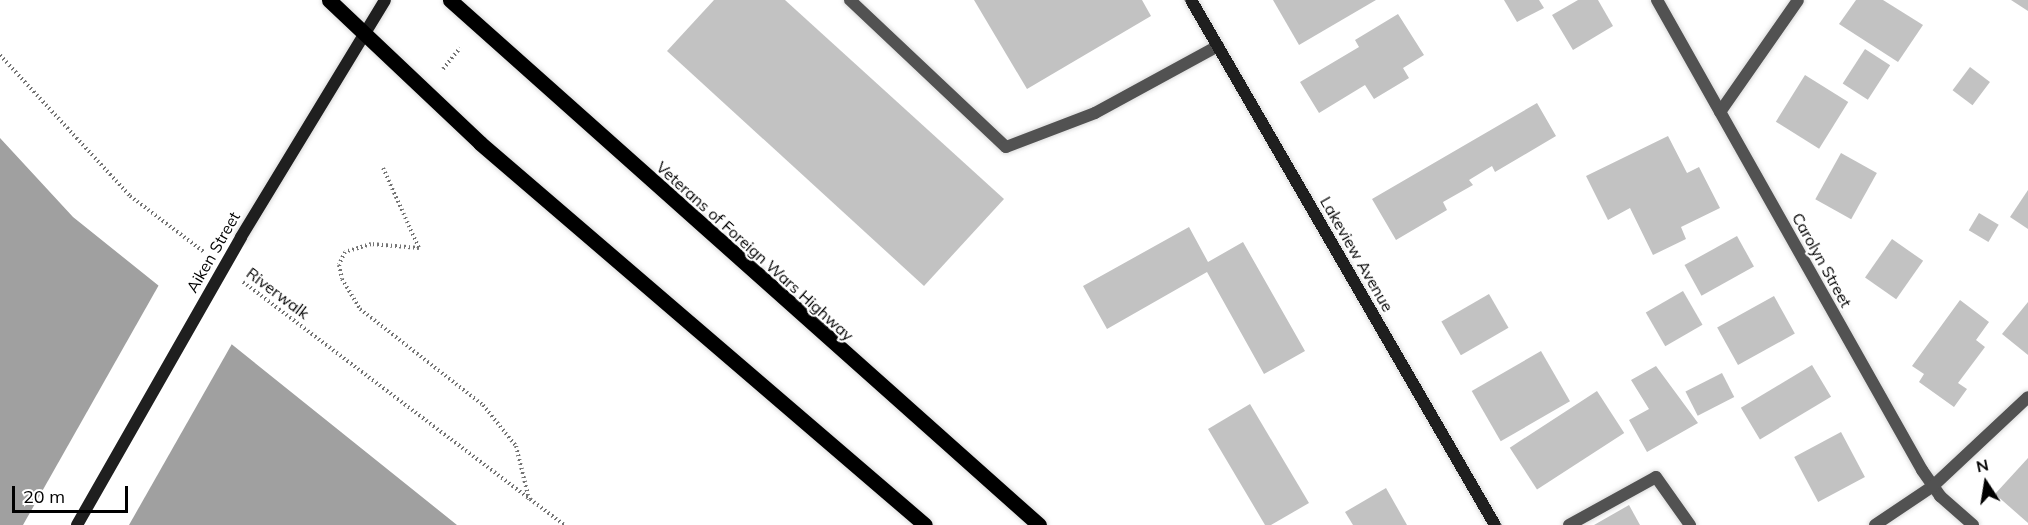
<!DOCTYPE html>
<style>
body{margin:0}
#map{position:relative;width:2028px;height:525px;overflow:hidden;background:#fff;font-family:Mulish,sans-serif}
div>[style]{position:absolute}
.water>*{inset:0;background:#a0a0a0}
.pier>*{inset:0;background:#fff}
.building>*{inset:0;background:#c2c2c2;transform-origin:0 0}
.path>*{height:4px;margin-top:-2px;transform-origin:0;background:repeating-linear-gradient(90deg,#747474 0 1.5px,transparent 0 4.5px)}
.roads{filter:drop-shadow(0 0 2px #dbdbdb) drop-shadow(0 0 2px #dbdbdb)}
.service>*{height:12px;margin:-6px;padding:0 6px;transform-origin:6px;border-radius:6px;background:#525252}
.minor>*{height:12px;margin:-6px;padding:0 6px;transform-origin:6px;border-radius:6px;background:#525252}
.secondary>*{height:12px;margin:-6px;padding:0 6px;transform-origin:6px;border-radius:6px;background:#1f1f1f}
.primary>*{height:15px;margin:-7.5px;padding:0 7.5px;transform-origin:7.5px;border-radius:7.5px;background:#000}
.secondary-bridge>*{height:12px;margin:-6px;padding:0 6px;transform-origin:6px;border-radius:6px;background:#1f1f1f}
span{translate:-50% -50%;white-space:nowrap;text-align:center;line-height:1.15;-webkit-text-stroke:4.5px #fff;paint-order:stroke}
.street-label{font-size:16px;color:#000}
.north{position:absolute;left:1956px;top:453px;width:60px;height:60px;-webkit-text-stroke:4px #fff;paint-order:stroke;rotate:348deg;font-size:16px;font-weight:700;line-height:24px;text-align:center;color:#000}
.north::after{content:'';display:block;margin:auto;width:21px;height:27px;background:#000;clip-path:polygon(50% 0,100% 100%,50% 72%,0 100%)}
.scale{position:absolute;left:12px;top:486px;width:116px;height:27px;box-sizing:border-box;border:3px solid #000;border-top:0;padding-left:8px;font-size:18px;line-height:21px;white-space:nowrap;color:#000;-webkit-text-stroke:4px #fff;paint-order:stroke}
</style>
<div id="map">
<div class="water">
<div style="clip-path:polygon(0 138px,73px 217px,457px 525px,0 525px)"></div>
</div>
<div class="pier">
<div style="clip-path:polygon(160px 283px,233px 342px,129px 525px,23px 525px)"></div>
</div>
<div class="building">
<div style="clip-path:polygon(714px 0,785px 0,1004px 199px,924px 286px,667px 51px)"></div>
<div style="clip-path:polygon(974px 0,1142px 0,1151px 16px,1027px 89px)"></div>
<div style="clip-path:polygon(1273px 0,1376px 0,1299px 45px)"></div>
<div style="clip-path:polygon(1504px 0,1539px 0,1544px 8px,1517px 22px)"></div>
<div style="clip-path:polygon(1578px 0,1598px 0,1613px 26px,1573px 50px,1552px 15px)"></div>
<div style="clip-path:polygon(1856px 0,1883px 0,1923px 25px,1898px 62px,1839px 24px)"></div>
<div style="clip-path:polygon(2011px 0,2028px 0,2028px 11px)"></div>
<div style="clip-path:polygon(1398px 14px,1424px 55px,1403px 68px,1409px 78px,1374px 99px,1365px 85px,1319px 113px,1300px 82px,1359px 47px,1355px 40px)"></div>
<div style="left:1865px;top:49px;width:30px;height:41px;rotate:33deg"></div>
<div style="left:1970px;top:67px;width:25px;height:29px;rotate:37deg"></div>
<div style="left:1805px;top:75px;width:51px;height:55px;rotate:32deg"></div>
<div style="clip-path:polygon(1537px 103px,1556px 136px,1495px 172px,1492px 166px,1469px 180px,1473px 185px,1443px 202px,1447px 210px,1396px 240px,1372px 199px)"></div>
<div style="clip-path:polygon(1668px 136px,1687px 173px,1699px 167px,1720px 208px,1681px 227px,1686px 239px,1653px 255px,1630px 208px,1608px 220px,1586px 176px)"></div>
<div style="left:1841px;top:153px;width:41px;height:53px;rotate:29deg"></div>
<div style="clip-path:polygon(2028px 190px,2028px 229px,2010px 217px)"></div>
<div style="left:1979px;top:213px;width:23px;height:20px;rotate:31deg"></div>
<div style="clip-path:polygon(1189px 227px,1208px 262px,1243px 242px,1305px 351px,1264px 374px,1207px 272px,1107px 329px,1083px 286px)"></div>
<div style="left:1737px;top:236px;width:35px;height:60px;rotate:61deg"></div>
<div style="left:1892px;top:239px;width:38px;height:47px;rotate:35deg"></div>
<div style="left:1683px;top:291px;width:39px;height:43px;rotate:60deg"></div>
<div style="left:1489px;top:294px;width:39px;height:55px;rotate:60deg"></div>
<div style="left:1774px;top:296px;width:43px;height:65px;rotate:61deg"></div>
<div style="clip-path:polygon(1960px 300px,1989px 322px,1976px 340px,1985px 347px,1958px 383px,1967px 389px,1954px 407px,1919px 382px,1924px 374px,1912px 366px)"></div>
<div style="clip-path:polygon(2028px 302px,2028px 355px,2002px 334px)"></div>
<div style="left:1541px;top:351px;width:58px;height:80px;rotate:60deg"></div>
<div style="left:1812px;top:365px;width:37px;height:83px;rotate:59deg"></div>
<div style="clip-path:polygon(1656px 366px,1698px 423px,1647px 452px,1629px 420px,1649px 409px,1631px 380px)"></div>
<div style="left:1722px;top:373px;width:27px;height:41px;rotate:63deg"></div>
<div style="left:1597px;top:391px;width:50px;height:104px;rotate:57deg"></div>
<div style="clip-path:polygon(1250px 404px,1309px 503px,1271px 525px,1265px 525px,1208px 429px)"></div>
<div style="left:1841px;top:432px;width:51px;height:53px;rotate:62deg"></div>
<div style="clip-path:polygon(2028px 458px,2028px 523px,1995px 494px)"></div>
<div style="clip-path:polygon(1386px 488px,1407px 525px,1353px 525px,1345px 512px)"></div>
<div style="clip-path:polygon(1629px 505px,1640px 525px,1594px 525px)"></div>
</div>
<div class="path">
<div style="left:0;top:55px;width:192px;rotate:47.3deg"></div>
<div style="left:130px;top:196px;width:93px;rotate:37.1deg"></div>
<div style="left:443px;top:69px;width:27px;rotate:-51deg"></div>
<div style="left:383px;top:168px;width:88px;rotate:65.8deg"></div>
<div style="left:419px;top:248px;width:48px;rotate:-175.2deg"></div>
<div style="left:371px;top:244px;width:27px;rotate:163deg"></div>
<div style="left:345px;top:252px;width:14px;rotate:115deg"></div>
<div style="left:339px;top:265px;width:14px;rotate:78deg"></div>
<div style="left:342px;top:279px;width:35px;rotate:59deg"></div>
<div style="left:360px;top:309px;width:156px;rotate:38deg"></div>
<div style="left:483px;top:405px;width:53px;rotate:51.2deg"></div>
<div style="left:516px;top:446px;width:55px;rotate:76.2deg"></div>
<div style="left:243px;top:282px;width:403px;rotate:37.1deg"></div>
</div>
<div class="roads">
<div class="service">
<div style="left:850px;top:0;width:214px;rotate:43.3deg"></div>
<div style="left:1006px;top:147px;width:95px;rotate:-20.9deg"></div>
<div style="left:1095px;top:113px;width:140px;rotate:-28.6deg"></div>
<div style="left:1569px;top:525px;width:99px;rotate:-28.9deg"></div>
<div style="left:1656px;top:477px;width:59px;rotate:54.7deg"></div>
</div>
<div class="minor">
<div style="left:1657px;top:0;width:540px;rotate:60.58deg"></div>
<div style="left:1922px;top:470px;width:32px;rotate:55deg"></div>
<div style="left:1940px;top:496px;width:44px;rotate:41.3deg"></div>
<div style="left:1720px;top:112px;width:136px;rotate:-55.1deg"></div>
<div style="left:1875px;top:525px;width:70px;rotate:-33.9deg"></div>
<div style="left:1933px;top:486px;width:130px;rotate:-43.1deg"></div>
</div>
<div class="secondary">
<div style="left:1191px;top:0;width:607px;rotate:59.93deg"></div>
<div style="left:241px;top:237px;width:277px;rotate:-58.7deg"></div>
</div>
<div class="primary">
<div style="left:329px;top:0;width:208px;rotate:43.4deg"></div>
<div style="left:480px;top:143px;width:586px;rotate:40.64deg"></div>
<div style="left:450px;top:0;width:789px;rotate:41.71deg"></div>
</div>
</div>
<div class="secondary-bridge">
<div style="left:77px;top:525px;width:331px;rotate:-60.3deg"></div>
</div>
<div class="street-label">
<span style="left:755px;top:251px;rotate:42deg">Veterans of Foreign Wars Highway</span>
<span style="left:213px;top:252px;rotate:-60deg">Aiken Street</span>
<span style="left:1357px;top:254px;rotate:60deg">Lakeview Avenue</span>
<span style="left:1822px;top:260px;rotate:61deg">Carolyn Street</span>
<span style="left:278px;top:293px;rotate:37deg">Riverwalk</span>
</div>
<div class="north">N</div>
<div class="scale">20 m</div>
</div>
